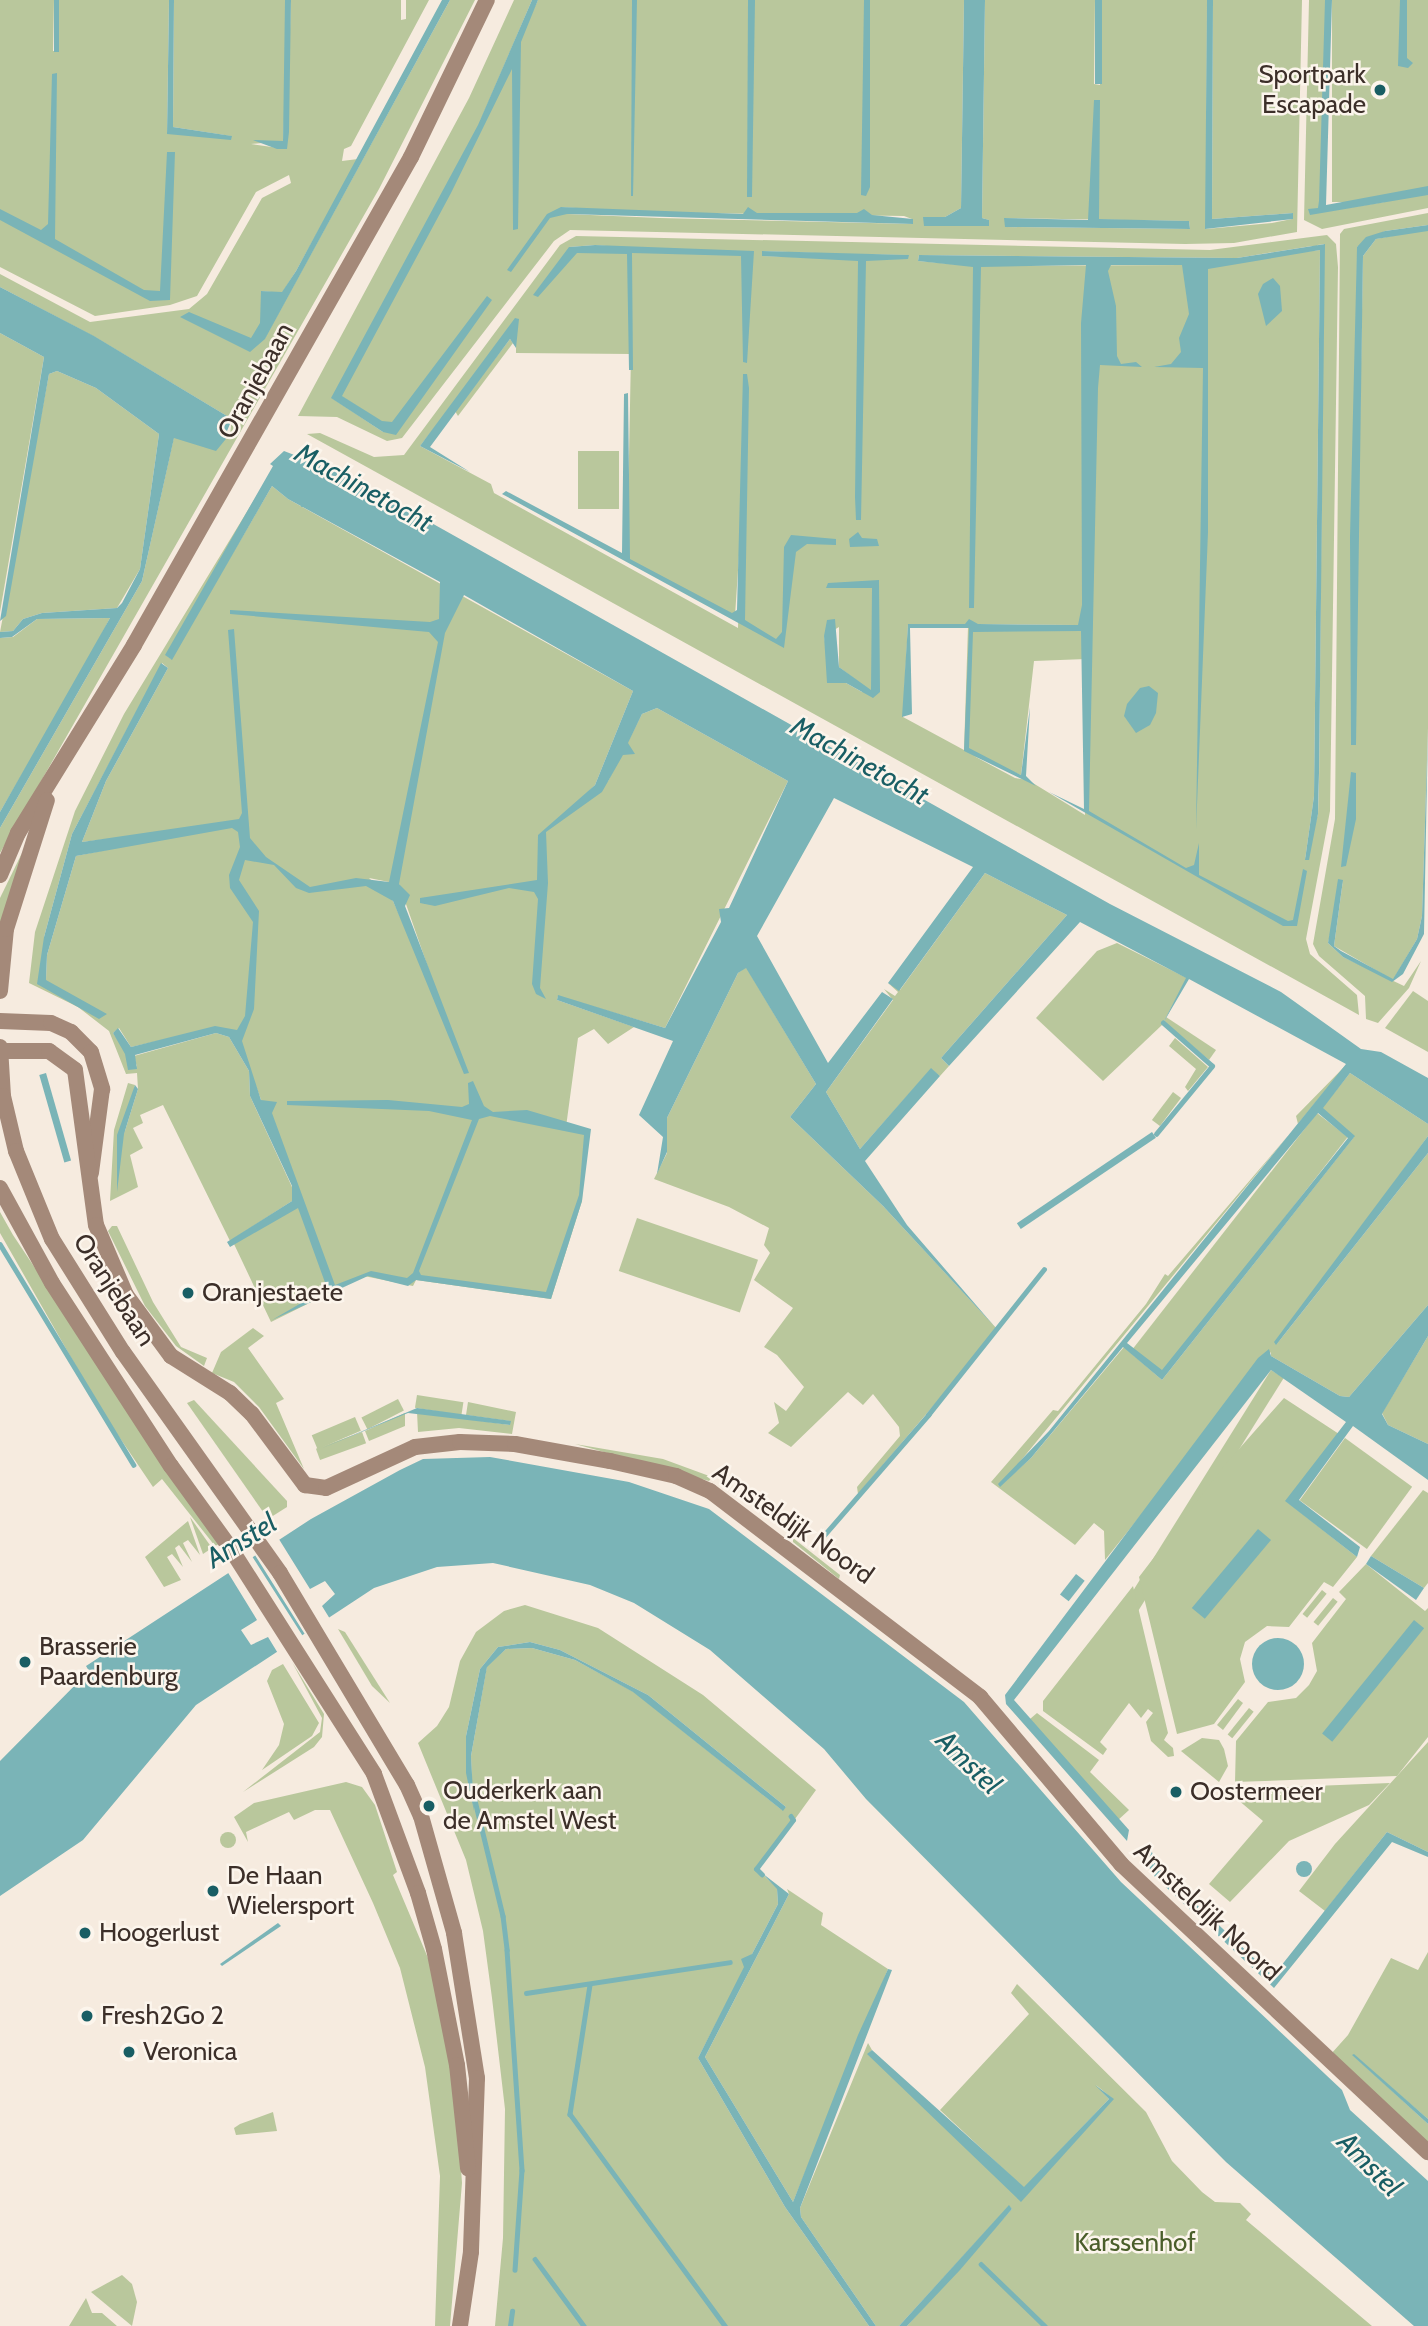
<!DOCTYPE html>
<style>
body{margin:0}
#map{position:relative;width:1428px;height:2326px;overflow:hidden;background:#f6ebdf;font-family:Cabin,sans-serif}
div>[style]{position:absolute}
.green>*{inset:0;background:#b9c79c;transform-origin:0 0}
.round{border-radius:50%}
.water>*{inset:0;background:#7ab4b7;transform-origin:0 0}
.pier>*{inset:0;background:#f6ebdf}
.stream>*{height:4.5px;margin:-2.25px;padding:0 2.25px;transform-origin:2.25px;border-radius:2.25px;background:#7ab4b7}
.secondary>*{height:16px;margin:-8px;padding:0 8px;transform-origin:8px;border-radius:8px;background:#a48979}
.dots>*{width:19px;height:19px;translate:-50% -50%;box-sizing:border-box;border:4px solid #fcf5ec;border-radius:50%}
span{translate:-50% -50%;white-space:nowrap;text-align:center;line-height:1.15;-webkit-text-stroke:5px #fcf5ec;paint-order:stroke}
.poi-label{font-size:26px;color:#3c2f29}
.right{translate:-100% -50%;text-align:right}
.left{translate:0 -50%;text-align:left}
.street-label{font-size:26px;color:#3c2f29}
.park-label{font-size:26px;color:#4a5e2a}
.water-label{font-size:28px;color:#195e64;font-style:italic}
</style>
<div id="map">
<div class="green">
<div style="clip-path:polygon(0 0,54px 0,53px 51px,58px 51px,59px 0,169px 0,167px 133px,231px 136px,173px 127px,174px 0,290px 0,283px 141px,251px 144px,286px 149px,291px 0,401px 0,401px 20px,406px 19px,406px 0,429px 0,351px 146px,344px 149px,342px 161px,358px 159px,296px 271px,282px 293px,261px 291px,265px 338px,450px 0,475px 0,379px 189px,0 853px,0 828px,142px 581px,174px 437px,224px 437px,230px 434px,232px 419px,95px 337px,0 287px,0 274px,90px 322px,189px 309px,207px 294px,262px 198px,291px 183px,289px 175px,256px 192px,197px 296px,170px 305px,95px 316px,0 267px)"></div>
<div style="clip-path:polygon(evenodd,514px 0,532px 0,479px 124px,538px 0,964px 0,961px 208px,945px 217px,989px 220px,982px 218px,985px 0,1095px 0,1094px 84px,1100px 85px,1102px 0,1207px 0,1206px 229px,1272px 223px,1292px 219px,1293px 213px,1212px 219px,1213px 0,1302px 0,1297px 232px,1234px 243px,1185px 244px,570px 230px,554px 241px,402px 438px,387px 441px,337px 417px,298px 416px,469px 98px,514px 0,561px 207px,634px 212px,904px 216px,912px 219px,913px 224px,660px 218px,567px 214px,561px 207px,514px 0,1005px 218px,1189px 221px,1190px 229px,1006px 227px,1005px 218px,514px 0,341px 396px,382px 422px,392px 422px,383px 432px,332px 398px,341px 396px)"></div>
<div style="clip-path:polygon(1309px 0,1325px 0,1326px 206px,1310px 214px,1428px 195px,1428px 208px,1322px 229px,1304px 220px)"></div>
<div style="left:1332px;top:0;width:96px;height:202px"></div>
<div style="clip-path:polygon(1428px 213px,1428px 225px,1385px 231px,1357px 247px,1356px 637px,1363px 256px,1376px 239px,1428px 229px,1428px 728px,1422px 916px,1417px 939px,1393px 980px,1334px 946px,1343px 880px,1328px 943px,1343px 957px,1404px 986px,1421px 961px,1409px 988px,1378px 1023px,1366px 1019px,1365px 996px,1319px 956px,1313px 944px,1335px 819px,1340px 234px,1344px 229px)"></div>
<div style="clip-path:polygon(evenodd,1327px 235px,1336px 244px,1338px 267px,1330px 811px,1306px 939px,1310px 954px,1357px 995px,1359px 1015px,307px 434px,320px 433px,374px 457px,404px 455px,560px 245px,576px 236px,1210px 250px,1327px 235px,1324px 244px,1319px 785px,1318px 814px,1305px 860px,1314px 796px,1320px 250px,1182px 265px,973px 266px,918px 261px,919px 255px,1237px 258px,1324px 244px,1327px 235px,595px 245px,631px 248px,576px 253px,569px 247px,595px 245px,1327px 235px,762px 251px,842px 254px,909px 255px,886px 260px,762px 256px,762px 251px,1327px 235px,516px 324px,516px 353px,631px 354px,627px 559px,735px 616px,740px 540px,738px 628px,494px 493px,491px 484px,420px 446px,516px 324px,1327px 235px,908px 624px,968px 627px,964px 750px,903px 717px,908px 624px,1327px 235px,967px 624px,1078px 625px,1091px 624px,1081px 631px,973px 631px,967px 624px,1327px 235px,839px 627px,839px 667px,861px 684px,862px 692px,846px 683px,832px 682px,824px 636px,839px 627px,1327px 235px,1086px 659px,1085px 815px,1028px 780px,1015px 778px,974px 756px,1021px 775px,1034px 661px,1086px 659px)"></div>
<div style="clip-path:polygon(0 333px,44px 357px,0 612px)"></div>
<div style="clip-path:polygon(510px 339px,513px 343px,458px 416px,455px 411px)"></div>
<div style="clip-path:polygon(57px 371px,96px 388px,159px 434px,140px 569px,117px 608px,42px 613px,23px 619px,13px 631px,0 632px,49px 374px)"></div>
<div style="left:578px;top:451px;width:41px;height:58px"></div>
<div style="clip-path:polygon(evenodd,265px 482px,166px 655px,171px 659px,272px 486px,288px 499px,633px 691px,595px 785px,567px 812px,608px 781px,642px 714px,657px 708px,788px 781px,665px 1028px,558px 996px,557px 1000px,634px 1027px,608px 1044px,594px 1029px,578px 1038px,566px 1127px,585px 1130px,582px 1201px,551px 1299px,416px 1280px,413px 1286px,364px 1276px,271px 1322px,234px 1244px,300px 1203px,251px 1073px,230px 1031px,206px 1030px,131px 1047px,119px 1028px,113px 1033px,137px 1067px,134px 1056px,216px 1033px,229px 1037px,249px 1071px,250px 1096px,292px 1187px,292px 1201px,230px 1241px,163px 1105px,140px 1115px,143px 1123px,133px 1128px,143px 1148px,130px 1155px,138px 1187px,110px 1201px,114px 1130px,128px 1083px,135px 1085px,124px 1134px,138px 1089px,137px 1073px,126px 1074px,109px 1031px,78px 1007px,29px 983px,35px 932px,75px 811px,124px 714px,265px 482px,162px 663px,168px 668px,106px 781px,82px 842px,234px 824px,76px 856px,47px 955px,46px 980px,44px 937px,72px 834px,162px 663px,265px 482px,369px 878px,399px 884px,447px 1022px,393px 901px,369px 878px)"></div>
<div style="clip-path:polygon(110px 618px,80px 675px,0 812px,0 638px,13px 637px,37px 619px)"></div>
<div style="clip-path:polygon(22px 853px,0 942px,0 898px)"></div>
<div style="clip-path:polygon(985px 873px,1067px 915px,941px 1058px,949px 1066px,940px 1076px,931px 1069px,860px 1149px,826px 1092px,893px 1000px,884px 989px,895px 996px,898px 992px,888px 983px,900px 990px)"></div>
<div style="clip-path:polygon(1117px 943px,1187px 978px,1162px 1025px,1103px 1081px,1036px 1018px,1097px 951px)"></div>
<div style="clip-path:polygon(746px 967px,816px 1084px,790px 1117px,883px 1206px,998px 1330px,858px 1494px,857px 1487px,900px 1436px,899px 1427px,873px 1394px,863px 1405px,848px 1392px,791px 1447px,768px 1433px,779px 1423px,774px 1402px,786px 1411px,804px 1387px,777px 1355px,764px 1347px,793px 1308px,754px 1280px,770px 1253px,764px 1245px,769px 1228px,729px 1207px,654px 1179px,667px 1153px,667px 1118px,738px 973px)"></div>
<div style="clip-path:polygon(1413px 991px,1428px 1001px,1428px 1052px,1385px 1028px)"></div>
<div style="clip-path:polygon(1166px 1017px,1216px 1050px,1209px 1060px,1164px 1022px)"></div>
<div style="clip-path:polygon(1175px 1038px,1208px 1067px,1188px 1091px,1185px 1087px,1196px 1069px,1169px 1046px)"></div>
<div style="clip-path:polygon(1347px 1064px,1000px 1486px,1031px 1458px,1124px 1347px,1162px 1380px,1354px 1137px,1322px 1108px,1350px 1073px,1428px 1124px,1428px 1136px,1276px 1345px,1428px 1153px,1428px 1305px,1349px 1397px,1340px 1396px,1271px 1356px,1271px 1352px,1105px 1560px,1104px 1531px,1094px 1523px,1075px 1545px,991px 1482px,1053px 1410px,1058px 1411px,1146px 1304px,1165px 1274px,1168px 1276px,1298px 1124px,1296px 1116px)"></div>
<div style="left:1173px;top:1092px;width:10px;height:35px;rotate:37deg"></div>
<div style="left:1317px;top:1113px;width:39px;height:300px;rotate:38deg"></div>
<div style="clip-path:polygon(0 1212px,13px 1235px,219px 1544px,215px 1546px,162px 1479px,153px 1487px,101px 1410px,0 1233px)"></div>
<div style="left:637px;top:1218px;width:128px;height:56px;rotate:19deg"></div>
<div style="clip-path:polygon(112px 1226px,117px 1226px,153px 1302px,181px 1347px,207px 1358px,204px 1366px,176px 1346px,145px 1306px,108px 1231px)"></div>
<div style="clip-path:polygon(253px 1328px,264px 1336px,248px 1348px,284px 1399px,276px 1403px,304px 1469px,259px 1407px,234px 1382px,212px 1373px,221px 1352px)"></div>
<div style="clip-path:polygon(1428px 1336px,1428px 1444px,1388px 1425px,1382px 1413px)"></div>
<div style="left:1271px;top:1370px;width:15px;height:400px;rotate:32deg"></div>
<div style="left:417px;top:1395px;width:47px;height:13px;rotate:9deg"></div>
<div style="clip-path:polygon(1284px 1398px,1339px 1434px,1286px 1501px,1357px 1557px,1333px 1587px,1324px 1582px,1289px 1627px,1267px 1626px,1245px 1642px,1240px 1659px,1245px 1682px,1214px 1724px,1177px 1734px,1139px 1577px,1224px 1466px)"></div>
<div style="left:398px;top:1399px;width:13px;height:41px;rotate:63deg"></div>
<div style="clip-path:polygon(194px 1400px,287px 1501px,287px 1507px,268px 1519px,187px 1403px)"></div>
<div style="clip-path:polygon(468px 1402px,516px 1412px,512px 1434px,459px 1428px,418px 1432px,417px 1412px,510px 1425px,510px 1421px,466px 1415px)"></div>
<div style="clip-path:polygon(405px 1413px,405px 1426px,369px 1441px,365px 1431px)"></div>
<div style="left:355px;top:1417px;width:15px;height:47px;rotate:67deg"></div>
<div style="left:362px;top:1432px;width:12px;height:49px;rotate:70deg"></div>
<div style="left:1345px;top:1438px;width:83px;height:77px;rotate:36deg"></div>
<div style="clip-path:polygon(575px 1444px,663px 1459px,712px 1477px,709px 1481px)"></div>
<div style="clip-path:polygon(1423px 1490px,1428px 1493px,1428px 1583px,1424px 1588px,1371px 1556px)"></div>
<div style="clip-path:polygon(190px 1517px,212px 1548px,203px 1554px)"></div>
<div style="clip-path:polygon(188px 1521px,200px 1555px,188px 1540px,183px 1543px,192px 1562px,179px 1545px,175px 1548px,183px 1567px,172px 1554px,167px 1557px,181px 1580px,164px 1587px,145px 1557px)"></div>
<div style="clip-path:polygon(793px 1538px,840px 1575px,839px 1579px,793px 1542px)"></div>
<div style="clip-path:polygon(1366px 1564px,1425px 1611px,1428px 1608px,1428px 1737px,1397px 1776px,1235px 1782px,1236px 1741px,1268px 1702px,1296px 1698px,1309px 1685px,1317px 1671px,1312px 1643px,1346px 1599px,1339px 1592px)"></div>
<div style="clip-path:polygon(1133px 1586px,1168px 1733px,1164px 1740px,1173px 1748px,1174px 1756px,1168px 1757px,1151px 1741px,1146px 1722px,1153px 1713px,1148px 1709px,1141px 1718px,1129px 1703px,1100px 1742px,1107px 1749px,1103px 1755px,1043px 1711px,1043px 1701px)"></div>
<div style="left:1322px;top:1590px;width:6px;height:31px;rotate:39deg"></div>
<div style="left:1333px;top:1598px;width:6px;height:31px;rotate:39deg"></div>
<div style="clip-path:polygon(evenodd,525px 1605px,598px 1628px,703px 1695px,816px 1790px,758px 1870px,777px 1888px,778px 1904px,698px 2058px,785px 2207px,869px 2326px,495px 2326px,503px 2238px,505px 2109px,492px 1998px,483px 1931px,466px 1860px,418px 1743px,437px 1726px,449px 1707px,460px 1661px,476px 1632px,504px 1611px,525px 1605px,530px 1642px,560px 1650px,648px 1695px,786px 1807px,782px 1810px,634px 1692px,575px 1660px,532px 1648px,506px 1649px,487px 1666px,471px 1756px,473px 1806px,466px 1736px,480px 1669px,498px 1647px,530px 1642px)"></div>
<div style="clip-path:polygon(338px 1629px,345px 1632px,390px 1703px,372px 1686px)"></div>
<div style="clip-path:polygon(292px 1662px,324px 1714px,322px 1737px,314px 1747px,243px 1792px,320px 1732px,322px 1718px)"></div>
<div style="clip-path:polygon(283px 1664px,319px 1723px,312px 1736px,262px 1770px,279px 1745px,284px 1724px,267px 1681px,272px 1670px)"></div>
<div style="clip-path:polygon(1238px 1699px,1243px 1703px,1223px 1730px,1217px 1725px)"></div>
<div style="left:1249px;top:1708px;width:6px;height:34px;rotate:39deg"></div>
<div style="clip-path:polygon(1037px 1713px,1099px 1760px,1090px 1772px,1129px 1810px,1117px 1821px,1030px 1719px)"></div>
<div style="clip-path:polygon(1202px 1738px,1219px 1740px,1224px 1749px,1228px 1766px,1219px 1782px,1181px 1751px)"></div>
<div style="clip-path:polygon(1428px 1742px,1428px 1852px,1387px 1832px,1325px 1911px,1299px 1891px,1335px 1844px)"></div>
<div style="clip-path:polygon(346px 1782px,362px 1787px,375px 1805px,397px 1872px,393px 1875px,436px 1977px,457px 2109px,462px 2183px,450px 2326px,435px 2326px,440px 2176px,425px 2067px,400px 1968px,373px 1903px,330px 1810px,315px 1810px,294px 1820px,289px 1812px,246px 1832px,248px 1842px,234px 1817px,254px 1803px)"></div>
<div style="clip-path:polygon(1390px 1783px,1369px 1805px,1289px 1841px,1230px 1902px,1209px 1884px,1263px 1821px,1231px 1794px,1236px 1789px)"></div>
<div class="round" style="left:220px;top:1832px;width:16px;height:16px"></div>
<div style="clip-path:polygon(787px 1889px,823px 1913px,821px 1925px,888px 1969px,793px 2202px,705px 2057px,789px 1894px)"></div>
<div style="clip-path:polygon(1428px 1952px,1428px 2119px,1353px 2055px,1428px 2124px,1428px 2144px,1331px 2054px,1348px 2035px,1391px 1958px,1418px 1970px)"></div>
<div style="clip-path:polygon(1017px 1984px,1146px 2112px,1172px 2161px,1202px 2192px,1215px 2202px,1240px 2203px,1251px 2214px,1246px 2220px,1372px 2326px,907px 2326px,1012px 2209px,1009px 2206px,899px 2326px,876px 2326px,801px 2217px,800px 2208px,868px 2043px,872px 2050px,868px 2054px,1021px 2201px,1113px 2099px,1096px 2085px,1109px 2099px,1024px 2188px,940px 2110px,1029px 2014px,1011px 1993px)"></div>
<div style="clip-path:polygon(273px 2112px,277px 2131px,236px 2135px,234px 2128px,240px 2124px)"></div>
<div style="clip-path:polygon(122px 2275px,132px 2284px,137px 2302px,132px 2326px,91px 2292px)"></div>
<div style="clip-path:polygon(86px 2298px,92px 2313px,102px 2313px,117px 2326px,69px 2326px)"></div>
</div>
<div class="water">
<div style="left:54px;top:0;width:5px;height:52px"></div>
<div style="clip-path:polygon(169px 0,174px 0,173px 127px,232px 136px,231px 140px,167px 134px)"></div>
<div style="clip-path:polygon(285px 0,291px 0,289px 132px,287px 149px,277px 149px,253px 140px,283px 141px)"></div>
<div style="clip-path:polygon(442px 0,450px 0,265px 339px,250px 352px,180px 317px,189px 312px,251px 338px,260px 323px,261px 291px,282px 292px,296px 271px)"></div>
<div style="clip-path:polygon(532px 0,538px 0,521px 42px,518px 229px,513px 230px,512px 69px,451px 193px,342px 396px,382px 421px,392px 422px,487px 296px,492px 300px,396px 435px,383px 432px,331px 398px,478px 125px)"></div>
<div style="clip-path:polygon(632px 0,637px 0,633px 196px,631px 196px)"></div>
<div style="clip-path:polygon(748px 0,755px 0,752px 197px,747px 197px)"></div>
<div style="clip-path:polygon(864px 0,870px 0,870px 187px,866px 196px,861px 195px)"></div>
<div style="clip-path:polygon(964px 0,985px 0,982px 218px,989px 220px,989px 226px,924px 226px,923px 217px,945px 217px,961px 208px)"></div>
<div style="left:1095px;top:0;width:7px;height:84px"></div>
<div style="clip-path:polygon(1207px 0,1213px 0,1212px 219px,1293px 213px,1293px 219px,1205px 229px)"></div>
<div style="clip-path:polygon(1325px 0,1332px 0,1326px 205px,1428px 186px,1428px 195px,1310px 215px,1308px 209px,1318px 208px,1319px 201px)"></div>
<div style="clip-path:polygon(1400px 0,1407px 0,1407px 58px,1413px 63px,1408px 68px,1398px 66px)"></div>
<div style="clip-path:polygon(57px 73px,55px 239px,144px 290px,160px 291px,167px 152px,175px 152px,170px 300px,150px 301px,0 220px,0 209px,41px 230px,48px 224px,52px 74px)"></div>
<div style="clip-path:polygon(1094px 100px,1100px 100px,1099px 219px,1189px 221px,1190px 229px,1005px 227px,1004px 218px,1088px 220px)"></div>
<div style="clip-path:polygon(561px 207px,743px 214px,748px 207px,757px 213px,857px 213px,864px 209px,872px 215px,913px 219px,913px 224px,567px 214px,550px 218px,511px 272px,507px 270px,547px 214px)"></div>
<div style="clip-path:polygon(1428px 225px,1428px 231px,1376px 239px,1363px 256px,1356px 745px,1351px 745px,1350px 537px,1357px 247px,1366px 237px,1385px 231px)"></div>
<div style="clip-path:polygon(1325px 244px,1319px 773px,1318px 814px,1309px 860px,1305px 860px,1314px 796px,1320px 250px,1208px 269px,1208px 532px,1196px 830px,1203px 368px,1154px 367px,1171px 364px,1181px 352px,1179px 338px,1189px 314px,1182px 265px,1111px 265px,1108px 271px,1116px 306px,1117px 356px,1121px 364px,1136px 362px,1142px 367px,1100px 365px,1098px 388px,1089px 811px,1186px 868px,1194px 865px,1199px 843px,1199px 875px,1288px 921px,1293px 920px,1303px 869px,1307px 871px,1297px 926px,1283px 926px,1049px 792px,1084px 809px,1081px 631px,973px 632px,969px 748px,1021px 775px,1030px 707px,1026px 776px,1036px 786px,964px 751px,969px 628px,910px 628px,912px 714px,902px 717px,908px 624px,965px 624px,969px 619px,978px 624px,1078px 625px,1082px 605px,1081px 323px,1086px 265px,981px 267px,974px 608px,969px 608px,973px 267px,918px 261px,919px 255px,1237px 258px)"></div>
<div style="clip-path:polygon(595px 245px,754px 251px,747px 363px,743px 362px,741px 256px,632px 253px,633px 370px,629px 370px,627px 254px,577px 253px,538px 297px,533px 295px,569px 247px)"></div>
<div style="clip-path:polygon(762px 251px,909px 255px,908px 259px,866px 261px,861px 520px,856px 520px,855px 497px,858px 261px,762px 256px)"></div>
<div style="clip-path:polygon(1273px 278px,1280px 286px,1282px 311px,1266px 326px,1258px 294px,1263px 284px)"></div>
<div style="clip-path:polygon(0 287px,94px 336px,232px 419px,227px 431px,230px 434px,216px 451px,174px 438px,142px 581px,0 828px,0 812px,110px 618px,37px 619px,12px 637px,0 638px,0 632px,13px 631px,23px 619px,42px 613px,117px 608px,122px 603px,140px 569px,159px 434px,96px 388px,57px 371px,49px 374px,6px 616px,0 621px,44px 357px,0 333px)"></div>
<div style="clip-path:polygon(515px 318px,519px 319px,516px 348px,510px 339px,430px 447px,470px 472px,420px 446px)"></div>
<div style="clip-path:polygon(743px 374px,747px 374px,749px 388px,745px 620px,776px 639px,782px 632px,784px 547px,791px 535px,836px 539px,836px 545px,807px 544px,796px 552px,784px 648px,502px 494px,506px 491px,622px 553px,624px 394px,628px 393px,630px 559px,732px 613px,737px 610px)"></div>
<div style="clip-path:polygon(evenodd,284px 451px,346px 475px,1110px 904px,1281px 992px,1361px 1049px,1381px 1052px,1428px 1078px,1428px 1124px,1350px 1073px,1323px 1108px,1355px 1136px,1162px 1380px,1123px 1347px,1031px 1458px,1000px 1487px,998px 1484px,1049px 1431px,1346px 1064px,1189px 979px,1162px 1025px,1186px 978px,1080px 922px,949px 1066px,941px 1058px,1067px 915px,985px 873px,899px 991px,888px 983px,973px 867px,834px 798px,757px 936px,828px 1063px,882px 992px,893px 999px,826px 1092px,860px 1149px,931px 1068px,940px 1076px,865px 1161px,907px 1225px,995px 1327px,883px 1206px,790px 1117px,816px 1084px,746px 968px,738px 973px,667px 1118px,667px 1152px,657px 1174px,663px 1137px,639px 1115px,673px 1041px,557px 1000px,558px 995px,665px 1028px,721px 922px,719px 909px,729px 908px,788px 781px,657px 708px,642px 714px,628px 743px,635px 754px,623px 755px,602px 792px,546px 832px,548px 883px,540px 988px,546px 999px,536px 994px,532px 984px,538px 899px,534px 892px,509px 888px,435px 906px,420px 903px,420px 898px,537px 880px,538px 835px,595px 785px,633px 691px,464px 595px,445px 633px,399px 884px,410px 895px,405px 906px,469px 1073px,464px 1074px,393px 901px,366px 886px,309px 893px,296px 888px,274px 865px,245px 860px,239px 880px,259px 911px,254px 1009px,242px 1041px,261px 1100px,277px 1102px,272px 1113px,335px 1285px,371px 1271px,407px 1278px,413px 1273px,472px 1120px,429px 1111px,287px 1105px,287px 1101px,388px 1100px,462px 1107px,469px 1104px,468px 1083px,473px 1081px,484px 1106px,493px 1112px,527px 1110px,591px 1129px,582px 1201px,551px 1299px,416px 1280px,408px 1286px,368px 1276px,272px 1320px,327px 1288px,298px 1208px,230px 1247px,227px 1242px,292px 1201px,292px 1186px,250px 1096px,249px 1071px,229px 1037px,216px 1033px,135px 1055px,137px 1069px,128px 1070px,125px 1054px,113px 1033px,118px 1028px,131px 1047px,215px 1026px,237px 1030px,245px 1016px,253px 922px,230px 888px,229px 875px,240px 847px,238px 832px,232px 828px,76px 856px,47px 955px,46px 980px,107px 1014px,99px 1019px,37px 984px,44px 937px,72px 834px,161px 663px,168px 668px,106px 781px,82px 842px,239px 819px,242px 813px,228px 630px,234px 629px,250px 838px,266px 857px,310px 887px,356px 878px,389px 882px,438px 642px,429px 632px,230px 614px,230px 610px,430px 622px,439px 619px,440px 582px,288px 499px,272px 486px,172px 660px,165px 655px,273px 466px,270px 464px,284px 451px,1318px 1113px,1348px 1138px,1162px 1370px,1127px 1343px,1318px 1113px,284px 451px,490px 1116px,584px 1135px,579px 1195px,546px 1292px,421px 1275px,419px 1271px,479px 1119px,490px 1116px)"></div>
<div style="clip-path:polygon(858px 532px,862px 538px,877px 539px,879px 546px,850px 547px,849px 539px)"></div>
<div style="clip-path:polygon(879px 580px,880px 692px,873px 698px,846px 683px,827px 683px,824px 636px,827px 620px,835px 619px,839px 667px,871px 690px,872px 588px,826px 588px,828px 583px)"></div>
<div style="clip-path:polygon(1149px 686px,1158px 693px,1156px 713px,1150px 725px,1136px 733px,1124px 716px,1127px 704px,1140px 688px)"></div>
<div style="clip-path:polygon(1428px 728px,1424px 934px,1403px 974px,1392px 982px,1343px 957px,1328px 943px,1338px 879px,1343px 880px,1334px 946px,1341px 951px,1393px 979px,1417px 939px,1422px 916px)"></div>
<div style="clip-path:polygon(1351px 772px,1356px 773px,1356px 819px,1346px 866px,1341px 867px)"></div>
<div style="left:46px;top:1073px;width:91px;height:7px;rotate:74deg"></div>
<div style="clip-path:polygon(135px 1085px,138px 1089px,124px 1134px,117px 1192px,117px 1135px)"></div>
<div style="left:1152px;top:1132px;width:7px;height:163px;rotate:56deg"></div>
<div style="clip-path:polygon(1428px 1136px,1428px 1153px,1276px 1345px,1274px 1342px)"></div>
<div style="clip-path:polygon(1428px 1305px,1428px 1336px,1382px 1414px,1388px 1425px,1428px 1444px,1428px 1480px,1353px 1426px,1299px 1500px,1360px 1547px,1357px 1557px,1285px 1501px,1346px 1422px,1271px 1370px,1014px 1700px,1129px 1830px,1127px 1841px,1006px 1704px,1005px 1695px,1258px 1358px,1269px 1349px,1271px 1356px,1340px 1396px,1349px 1397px)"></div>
<div style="clip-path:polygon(417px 1408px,511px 1421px,510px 1425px,408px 1413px,320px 1449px)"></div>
<div style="clip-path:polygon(490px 1457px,629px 1482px,709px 1509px,964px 1702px,1121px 1882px,1342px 2090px,1350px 2110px,1428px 2181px,1428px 2326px,1414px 2326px,1226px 2162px,866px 1799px,824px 1749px,710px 1650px,634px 1603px,590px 1585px,493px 1563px,437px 1567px,374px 1588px,196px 1705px,83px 1840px,0 1896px,0 1761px,89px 1671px,86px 1666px,311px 1519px,400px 1470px,423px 1459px)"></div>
<div style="left:1258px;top:1529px;width:17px;height:103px;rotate:40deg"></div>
<div style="clip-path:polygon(1371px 1556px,1424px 1588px,1416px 1600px,1366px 1564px)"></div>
<div style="left:1076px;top:1574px;width:11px;height:26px;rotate:38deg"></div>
<div style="left:1414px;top:1620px;width:13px;height:146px;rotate:39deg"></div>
<div class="round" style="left:1252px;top:1638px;width:52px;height:52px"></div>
<div style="clip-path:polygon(530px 1642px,560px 1650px,648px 1695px,786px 1807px,783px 1811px,633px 1692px,575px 1660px,532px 1648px,506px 1649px,487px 1667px,471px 1756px,474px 1811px,466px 1773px,466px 1736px,480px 1669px,498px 1647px)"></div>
<div style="clip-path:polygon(1387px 1832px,1428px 1852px,1428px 1857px,1392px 1842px,1274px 1988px,1152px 1874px,1144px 1854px,1151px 1849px,1157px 1867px,1273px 1976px)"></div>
<div class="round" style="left:1296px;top:1861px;width:16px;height:16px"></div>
<div style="clip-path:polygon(762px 1873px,789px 1894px,705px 2057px,793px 2202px,858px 2035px,888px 1969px,892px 1970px,800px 2208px,801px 2217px,876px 2326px,869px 2326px,785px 2207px,698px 2058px,744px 1967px,741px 1959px,752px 1954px,778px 1904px,777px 1889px)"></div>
<div style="clip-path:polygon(278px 1923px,281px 1926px,222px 1966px,220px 1964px)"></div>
<div style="clip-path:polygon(872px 2050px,1024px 2187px,1109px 2099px,1095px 2085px,1114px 2099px,1021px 2202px,867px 2054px)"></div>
<div style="clip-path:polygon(1354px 2054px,1428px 2119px,1428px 2124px,1352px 2055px)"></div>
<div style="clip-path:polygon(1009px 2205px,1012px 2209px,960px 2270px,907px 2326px,899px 2326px)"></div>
</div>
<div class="pier">
<div style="clip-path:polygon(277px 1536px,310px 1589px,325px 1581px,335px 1594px,322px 1606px,330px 1619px,306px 1636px,253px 1552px)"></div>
<div style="clip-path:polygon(250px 1553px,304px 1638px,279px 1655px,268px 1637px,251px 1645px,241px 1630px,257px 1620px,227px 1571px)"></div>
</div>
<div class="stream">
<div style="left:1156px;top:1134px;width:88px;rotate:-50.5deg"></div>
<div style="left:1212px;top:1066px;width:65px;rotate:-138.7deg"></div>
<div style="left:0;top:1244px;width:258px;rotate:58.8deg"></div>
<div style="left:819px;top:1541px;width:167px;rotate:-49.1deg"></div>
<div style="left:928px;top:1415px;width:186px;rotate:-51.5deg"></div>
<div style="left:473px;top:1792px;width:128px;rotate:76.4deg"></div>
<div style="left:503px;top:1916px;width:34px;rotate:83deg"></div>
<div style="left:507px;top:1950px;width:221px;rotate:86.1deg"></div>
<div style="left:522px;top:2170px;width:100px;rotate:94deg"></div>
<div style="left:762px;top:1875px;width:8px;rotate:-135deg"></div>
<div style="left:756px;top:1869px;width:61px;rotate:-52.9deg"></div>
<div style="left:793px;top:1820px;width:4px;rotate:-124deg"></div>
<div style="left:590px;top:1985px;width:131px;rotate:98.8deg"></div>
<div style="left:570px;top:2114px;width:263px;rotate:53.8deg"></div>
<div style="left:526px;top:1993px;width:206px;rotate:-8.6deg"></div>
<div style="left:535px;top:2259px;width:83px;rotate:53.8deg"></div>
<div style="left:981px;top:2264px;width:89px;rotate:44.1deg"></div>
<div style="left:510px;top:2326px;width:15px;rotate:-82deg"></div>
</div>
<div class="secondary">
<div style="left:0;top:875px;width:46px;rotate:-66.8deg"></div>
<div style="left:18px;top:833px;width:221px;rotate:-58.3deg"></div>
<div style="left:134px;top:645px;width:561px;rotate:-60.42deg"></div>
<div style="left:411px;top:157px;width:174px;rotate:-64.2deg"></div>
<div style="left:0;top:991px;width:62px;rotate:-84.5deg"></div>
<div style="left:6px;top:929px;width:135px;rotate:-72.4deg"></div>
<div style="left:0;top:1021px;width:51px;rotate:2.2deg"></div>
<div style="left:51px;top:1023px;width:22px;rotate:24deg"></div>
<div style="left:71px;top:1032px;width:28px;rotate:45deg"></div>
<div style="left:91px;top:1052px;width:39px;rotate:73deg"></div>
<div style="left:102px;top:1089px;width:85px;rotate:97.5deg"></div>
<div style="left:0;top:1047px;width:49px;rotate:86.5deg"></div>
<div style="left:3px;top:1096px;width:57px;rotate:76.7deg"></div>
<div style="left:16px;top:1151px;width:95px;rotate:67.8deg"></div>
<div style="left:52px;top:1239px;width:133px;rotate:57.9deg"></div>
<div style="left:123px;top:1352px;width:271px;rotate:54.6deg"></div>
<div style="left:280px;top:1573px;width:247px;rotate:59.1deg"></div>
<div style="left:407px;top:1785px;width:34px;rotate:66deg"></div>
<div style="left:421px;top:1816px;width:122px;rotate:74.2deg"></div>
<div style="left:454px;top:1933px;width:147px;rotate:81deg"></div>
<div style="left:477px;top:2078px;width:174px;rotate:92deg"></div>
<div style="left:471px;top:2252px;width:75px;rotate:98.5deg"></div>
<div style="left:0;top:1051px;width:49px"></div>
<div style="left:49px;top:1051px;width:32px;rotate:36deg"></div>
<div style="left:75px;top:1070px;width:156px;rotate:82.3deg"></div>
<div style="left:96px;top:1225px;width:76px;rotate:66.8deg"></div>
<div style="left:126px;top:1295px;width:76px;rotate:53.6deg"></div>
<div style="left:171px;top:1356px;width:70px;rotate:32.1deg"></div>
<div style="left:230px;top:1393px;width:30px;rotate:44deg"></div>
<div style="left:252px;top:1414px;width:89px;rotate:53.3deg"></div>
<div style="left:305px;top:1485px;width:21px;rotate:8deg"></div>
<div style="left:326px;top:1488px;width:98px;rotate:-24.7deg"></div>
<div style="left:415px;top:1447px;width:45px;rotate:-6.3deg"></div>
<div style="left:460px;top:1442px;width:55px;rotate:2.1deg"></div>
<div style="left:515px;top:1444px;width:97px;rotate:10.1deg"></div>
<div style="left:610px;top:1461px;width:68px;rotate:12.8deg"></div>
<div style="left:676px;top:1476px;width:37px;rotate:24deg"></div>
<div style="left:710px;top:1491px;width:340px;rotate:37.3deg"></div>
<div style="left:980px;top:1697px;width:219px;rotate:49.8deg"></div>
<div style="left:1121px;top:1864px;width:421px;rotate:43.2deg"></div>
<div style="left:0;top:1188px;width:108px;rotate:61.3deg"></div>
<div style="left:52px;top:1283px;width:218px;rotate:57deg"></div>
<div style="left:171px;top:1466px;width:99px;rotate:54.1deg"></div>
<div style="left:229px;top:1546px;width:270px;rotate:57.5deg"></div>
<div style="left:374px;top:1774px;width:127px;rotate:69.7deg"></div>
<div style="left:418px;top:1893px;width:58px;rotate:74.1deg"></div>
<div style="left:434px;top:1949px;width:118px;rotate:78.8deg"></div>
<div style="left:457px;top:2065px;width:104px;rotate:83.9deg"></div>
</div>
<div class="dots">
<div style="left:1380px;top:90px;background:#195e64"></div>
<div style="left:188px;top:1293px;background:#195e64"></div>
<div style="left:25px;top:1662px;background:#195e64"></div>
<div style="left:1176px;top:1792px;background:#195e64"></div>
<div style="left:429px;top:1806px;background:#195e64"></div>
<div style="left:213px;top:1891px;background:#195e64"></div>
<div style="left:85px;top:1933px;background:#195e64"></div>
<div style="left:87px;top:2016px;background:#195e64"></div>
<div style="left:129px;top:2052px;background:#195e64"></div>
</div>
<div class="poi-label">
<span class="right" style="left:1366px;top:90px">Sportpark<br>Escapade</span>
<span class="left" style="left:202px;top:1293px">Oranjestaete</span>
<span class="left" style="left:39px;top:1662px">Brasserie<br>Paardenburg</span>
<span class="left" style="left:443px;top:1806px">Ouderkerk aan<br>de Amstel West</span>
<span class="left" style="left:1190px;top:1792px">Oostermeer</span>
<span class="left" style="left:227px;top:1891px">De Haan<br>Wielersport</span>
<span class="left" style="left:99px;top:1933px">Hoogerlust</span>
<span class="left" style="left:101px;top:2016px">Fresh2Go 2</span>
<span class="left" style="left:143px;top:2052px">Veronica</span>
</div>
<div class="street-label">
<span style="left:256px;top:381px;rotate:-61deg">Oranjebaan</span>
<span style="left:114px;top:1290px;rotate:57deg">Oranjebaan</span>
<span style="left:793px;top:1524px;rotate:35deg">Amsteldijk Noord</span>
<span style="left:1207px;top:1912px;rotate:43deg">Amsteldijk Noord</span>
</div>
<div class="park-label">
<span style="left:1135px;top:2243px">Karssenhof</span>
</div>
<div class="water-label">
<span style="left:364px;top:487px;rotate:29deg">Machinetocht</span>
<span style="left:860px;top:760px;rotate:29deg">Machinetocht</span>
<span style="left:241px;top:1540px;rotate:-32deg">Amstel</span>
<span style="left:969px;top:1762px;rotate:44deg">Amstel</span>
<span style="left:1370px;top:2164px;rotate:45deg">Amstel</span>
</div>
</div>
